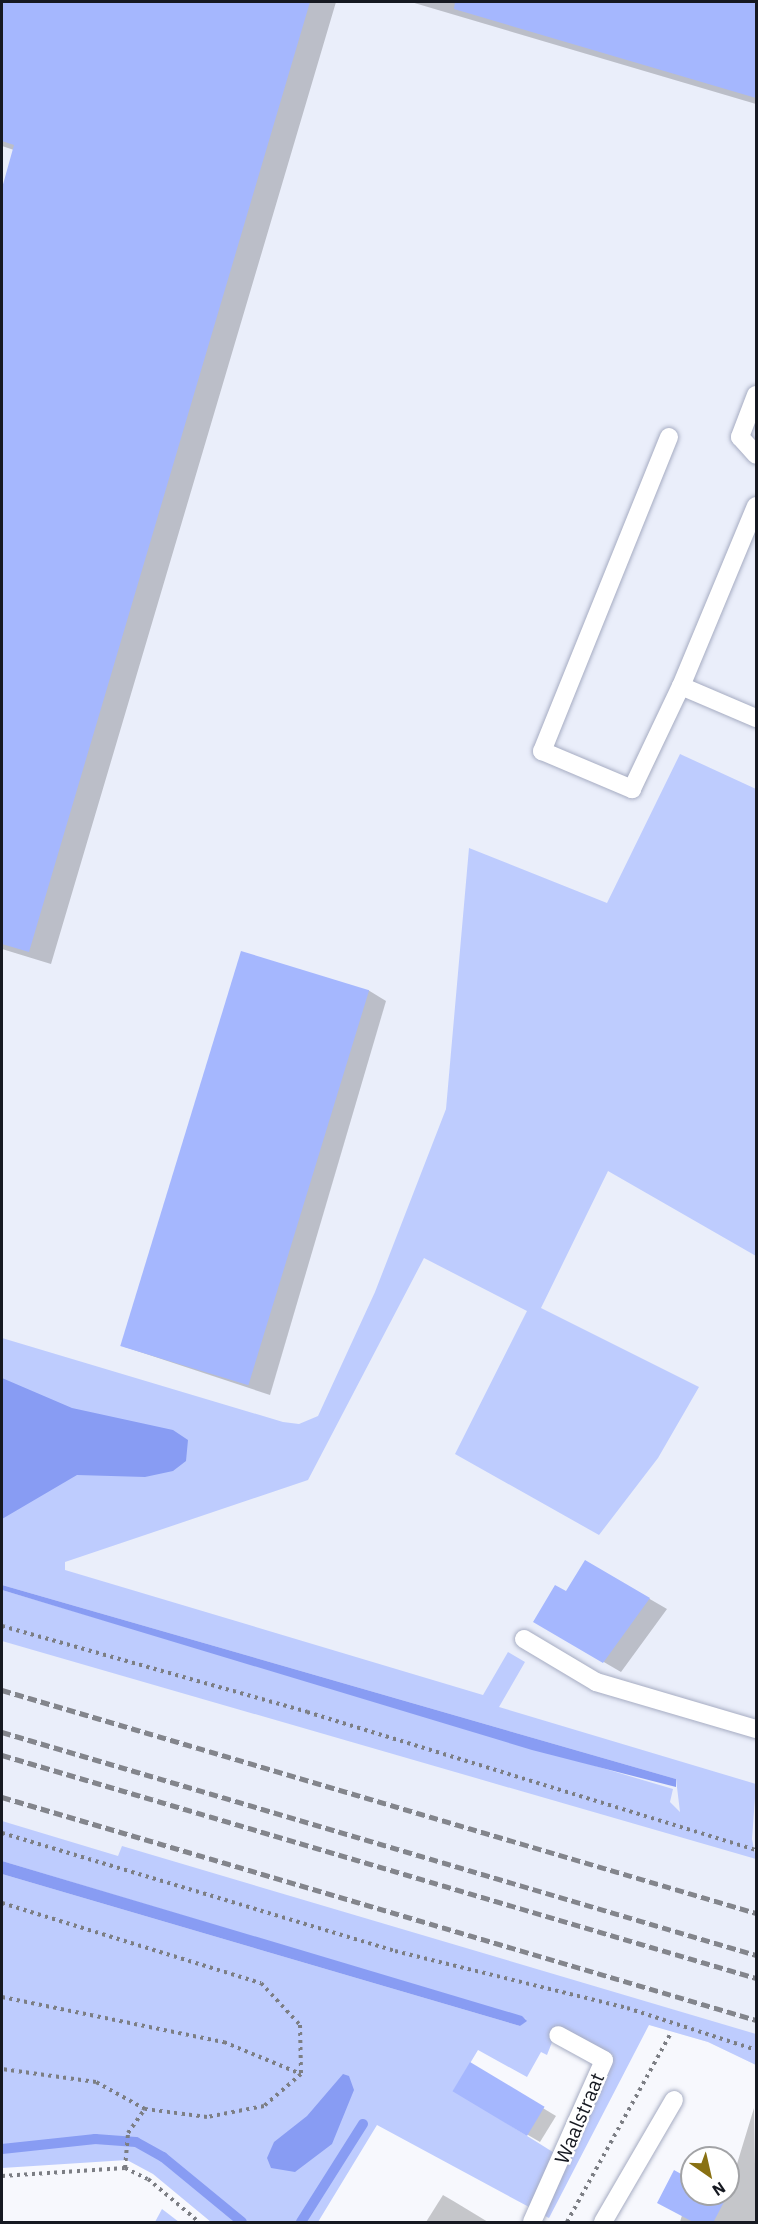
<!DOCTYPE html>
<style>
body{margin:0}
#map{position:relative;width:758px;height:2224px;overflow:hidden;background:#f7f8fd;font-family:"IBM Plex Sans",sans-serif}
div>[style]{position:absolute}
.built>*{inset:0;background:#eaeefa}
.green>*{inset:0;background:#beccfe}
.water>*{inset:0;background:#889cf3}
.shadow>*{inset:0;background:#0003}
.stream>*{height:10px;margin:-5px;padding:0 5px;transform-origin:5px;border-radius:5px;background:#889cf3}
.building>*{inset:0;background:#a5b7fe;transform-origin:0 0}
.path>*{height:4px;margin-top:-2px;transform-origin:0;background:repeating-linear-gradient(90deg,#7c7e84 0 3px,transparent 0 7.5px)}
.roads{filter:drop-shadow(0 0 2px #a6acc2) drop-shadow(0 0 2px #a6acc2)}
.lane>*{height:18px;margin:-9px;padding:0 9px;transform-origin:9px;border-radius:9px;background:#fff}
.rail>*{height:4.5px;margin-top:-2.25px;transform-origin:0;background:repeating-linear-gradient(90deg,#83858c 0 9px,transparent 0 13.5px)}
span{translate:-50% -50%;white-space:nowrap;text-align:center;line-height:1.15;-webkit-text-stroke:5px #fff;paint-order:stroke}
.street-label{font-size:20px;color:#161921}
.frame{position:absolute;inset:0;border:3px solid #161921;pointer-events:none}
.north{position:absolute;left:680px;top:2146px;width:60px;height:60px;box-sizing:border-box;background:#fff;border:2px solid #a2a3a6;border-radius:50%;rotate:146deg;font-size:16px;font-weight:700;line-height:24px;text-align:center;color:#161921}
.north::after{content:'';display:block;margin:auto;width:21px;height:27px;background:#897113;clip-path:polygon(50% 0,100% 100%,50% 72%,0 100%)}
</style>
<div id="map">
<div class="built">
<div style="clip-path:polygon(2px 2px,756px 2px,756px 2065px,708px 2042px,633px 2020px,506px 2036px,2px 1893px)"></div>
</div>
<div class="green">
<div style="clip-path:polygon(680px 754px,756px 789px,756px 1256px,608px 1171px,541px 1308px,699px 1387px,658px 1458px,599px 1535px,455px 1454px,527px 1311px,424px 1258px,308px 1480px,65px 1562px,65px 1570px,483px 1695px,508px 1652px,525px 1662px,499px 1707px,756px 1784px,752px 1839px,756px 1859px,2px 1641px,2px 1590px,673px 1789px,670px 1802px,680px 1812px,676px 1779px,2px 1585px,2px 1338px,283px 1422px,299px 1424px,318px 1416px,375px 1292px,446px 1109px,469px 848px,607px 903px)"></div>
<div style="clip-path:polygon(2px 1821px,118px 1856px,122px 1846px,756px 2034px,756px 2065px,708px 2042px,649px 2025px,549px 2218px,545px 2216px,613px 2055px,558px 2027px,547px 2055px,541px 2052px,527px 2077px,478px 2050px,454px 2090px,556px 2154px,529px 2207px,377px 2125px,318px 2222px,211px 2222px,153px 2174px,127px 2160px,2px 2168px,2px 1874px,520px 2026px,526px 2019px,2px 1861px)"></div>
<div style="clip-path:polygon(162px 2209px,179px 2222px,155px 2222px)"></div>
</div>
<div class="water">
<div style="clip-path:polygon(2px 1378px,72px 1408px,173px 1430px,188px 1440px,186px 1461px,173px 1471px,145px 1477px,77px 1475px,2px 1519px)"></div>
<div style="clip-path:polygon(2px 1585px,676px 1779px,676px 1787px,532px 1750px,2px 1590px)"></div>
<div style="clip-path:polygon(2px 1861px,522px 2016px,527px 2021px,520px 2026px,2px 1874px)"></div>
<div style="clip-path:polygon(343px 2074px,349px 2076px,354px 2090px,332px 2144px,295px 2172px,271px 2168px,267px 2158px,274px 2142px,307px 2116px)"></div>
</div>
<div class="shadow">
<div style="clip-path:polygon(2px 2px,336px 2px,51px 964px,2px 949px,2px 193px,14px 150px,2px 146px)"></div>
<div style="clip-path:polygon(411px 2px,756px 2px,756px 104px)"></div>
<div style="clip-path:polygon(368px 990px,386px 1001px,270px 1395px,125px 1347px)"></div>
<div style="clip-path:polygon(586px 1562px,667px 1609px,621px 1672px,535px 1622px,567px 1593px)"></div>
<div style="clip-path:polygon(483px 2072px,556px 2116px,540px 2142px,528px 2135px)"></div>
<div style="clip-path:polygon(754px 2108px,756px 2222px,680px 2222px,692px 2181px,692px 2194px,726px 2200px)"></div>
<div style="clip-path:polygon(443px 2195px,455px 2202px,488px 2222px,426px 2222px)"></div>
</div>
<div class="stream">
<div style="left:2px;top:2149px;width:94px;rotate:-6.1deg"></div>
<div style="left:95px;top:2139px;width:41px;rotate:4.2deg"></div>
<div style="left:136px;top:2142px;width:31px;rotate:29deg"></div>
<div style="left:163px;top:2157px;width:102px;rotate:39.4deg"></div>
<div style="left:301px;top:2222px;width:116px;rotate:-57.7deg"></div>
</div>
<div class="building">
<div style="clip-path:polygon(2px 2px,310px 2px,29px 952px,2px 944px,2px 188px,14px 145px,2px 141px)"></div>
<div style="clip-path:polygon(455px 2px,756px 2px,756px 98px,454px 9px)"></div>
<div style="left:241px;top:951px;width:134px;height:413px;rotate:17deg"></div>
<div style="clip-path:polygon(585px 1560px,650px 1598px,603px 1663px,533px 1622px,555px 1585px,566px 1591px)"></div>
<div style="left:470px;top:2062px;width:87px;height:34px;rotate:31deg"></div>
<div style="clip-path:polygon(674px 2170px,692px 2180px,692px 2194px,726px 2198px,713px 2223px,695px 2223px,657px 2203px)"></div>
</div>
<div class="path">
<div style="left:2px;top:1626px;width:317px;rotate:15.7deg"></div>
<div style="left:307px;top:1712px;width:470px;rotate:17.1deg"></div>
<div style="left:2px;top:1833px;width:410px;rotate:16.7deg"></div>
<div style="left:395px;top:1951px;width:239px;rotate:13.8deg"></div>
<div style="left:627px;top:2008px;width:136px;rotate:18deg"></div>
<div style="left:2px;top:1903px;width:271px;rotate:17.2deg"></div>
<div style="left:261px;top:1983px;width:57px;rotate:47.1deg"></div>
<div style="left:300px;top:2025px;width:49px;rotate:88.8deg"></div>
<div style="left:2px;top:1997px;width:227px;rotate:11.5deg"></div>
<div style="left:224px;top:2042px;width:83px;rotate:22.6deg"></div>
<div style="left:301px;top:2074px;width:49px;rotate:139.1deg"></div>
<div style="left:264px;top:2106px;width:58px;rotate:169.1deg"></div>
<div style="left:207px;top:2117px;width:63px;rotate:-172.6deg"></div>
<div style="left:145px;top:2109px;width:56px;rotate:-151.1deg"></div>
<div style="left:96px;top:2082px;width:95px;rotate:-172.1deg"></div>
<div style="left:125px;top:2168px;width:35px;rotate:-85deg"></div>
<div style="left:128px;top:2133px;width:29px;rotate:-55deg"></div>
<div style="left:2px;top:2176px;width:123px;rotate:-3.7deg"></div>
<div style="left:125px;top:2168px;width:25px;rotate:26deg"></div>
<div style="left:148px;top:2179px;width:67px;rotate:40.1deg"></div>
<div style="left:567px;top:2222px;width:216px;rotate:-61.2deg"></div>
</div>
<div class="roads">
<div class="lane">
<div style="left:756px;top:395px;width:45px;rotate:110.9deg"></div>
<div style="left:740px;top:437px;width:24px;rotate:48deg"></div>
<div style="left:669px;top:437px;width:339px;rotate:112deg"></div>
<div style="left:542px;top:751px;width:98px;rotate:22.9deg"></div>
<div style="left:632px;top:789px;width:114px;rotate:-64.6deg"></div>
<div style="left:756px;top:506px;width:195px;rotate:112.6deg"></div>
<div style="left:681px;top:686px;width:82px;rotate:23.1deg"></div>
<div style="left:524px;top:1639px;width:84px;rotate:30.8deg"></div>
<div style="left:596px;top:1682px;width:167px;rotate:16.4deg"></div>
<div style="left:532px;top:2222px;width:177px;rotate:-66deg"></div>
<div style="left:604px;top:2060px;width:52px;rotate:-151.5deg"></div>
<div style="left:603px;top:2222px;width:141px;rotate:-59.8deg"></div>
</div>
</div>
<div class="rail">
<div style="left:2px;top:1690px;width:786px;rotate:16.48deg"></div>
<div style="left:2px;top:1732px;width:786px;rotate:16.48deg"></div>
<div style="left:2px;top:1755px;width:786px;rotate:16.48deg"></div>
<div style="left:2px;top:1797px;width:786px;rotate:16.48deg"></div>
</div>
<div class="street-label">
<span style="left:579px;top:2118px;rotate:-67deg">Waalstraat</span>
</div>
<div class="frame"></div>
<div class="north">N</div>
</div>
